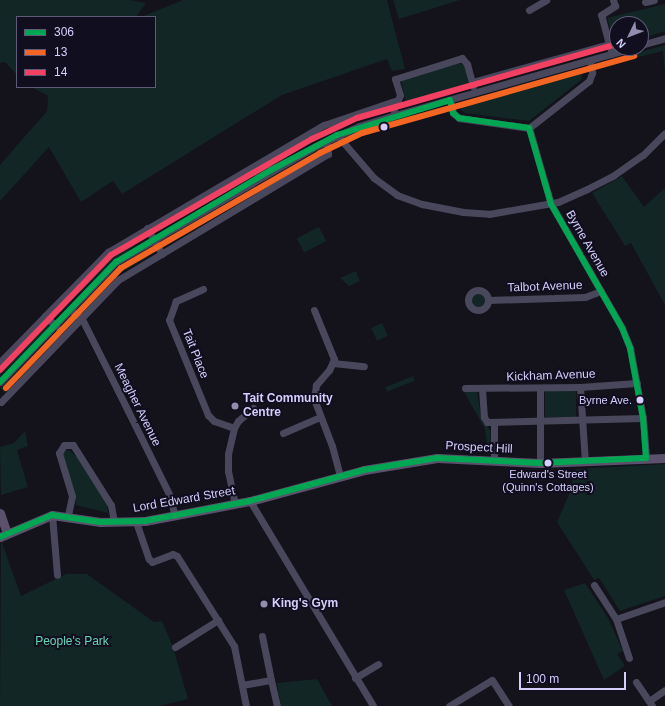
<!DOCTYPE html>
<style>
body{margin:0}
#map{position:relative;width:665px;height:706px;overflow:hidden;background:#14121b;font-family:Arial,sans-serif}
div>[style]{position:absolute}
.green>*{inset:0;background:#112625;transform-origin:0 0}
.round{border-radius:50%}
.minor>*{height:7px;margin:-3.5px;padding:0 3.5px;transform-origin:3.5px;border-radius:3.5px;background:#48475c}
.minor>.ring{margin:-3.5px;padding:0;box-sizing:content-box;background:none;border:7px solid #48475c;border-radius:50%}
.major>*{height:9px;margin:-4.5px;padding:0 4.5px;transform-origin:4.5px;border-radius:4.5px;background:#5b516d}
.bus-1>*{height:6px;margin:-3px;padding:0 3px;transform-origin:3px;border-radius:3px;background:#00a651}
.bus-2>*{height:6px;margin:-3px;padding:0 3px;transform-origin:3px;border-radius:3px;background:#f26522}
.bus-3>*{height:6px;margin:-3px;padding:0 3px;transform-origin:3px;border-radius:3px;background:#f24062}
.dots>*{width:11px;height:11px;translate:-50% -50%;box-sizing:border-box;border:2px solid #110e1f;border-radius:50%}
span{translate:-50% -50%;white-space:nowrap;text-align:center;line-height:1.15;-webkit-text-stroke:4px #110e1f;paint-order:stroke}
.bus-label{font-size:11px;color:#d4cffc}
.right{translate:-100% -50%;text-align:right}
.street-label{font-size:12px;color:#d4cffc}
.poi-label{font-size:12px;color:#d4cffc;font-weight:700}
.left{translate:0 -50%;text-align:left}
.park-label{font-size:12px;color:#60d7b7}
.legend{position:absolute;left:16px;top:16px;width:140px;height:72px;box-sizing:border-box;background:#110e1f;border:1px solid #5f5b77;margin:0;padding:5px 7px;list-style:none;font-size:12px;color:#d4cffc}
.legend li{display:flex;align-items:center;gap:8px;height:20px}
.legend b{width:20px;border:1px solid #5f5b77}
.north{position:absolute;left:609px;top:16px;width:40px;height:40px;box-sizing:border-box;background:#110e1f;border:1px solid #5f5b77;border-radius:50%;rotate:227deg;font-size:11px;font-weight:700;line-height:16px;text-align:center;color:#d4cffc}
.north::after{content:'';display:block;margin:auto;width:14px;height:18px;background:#918dad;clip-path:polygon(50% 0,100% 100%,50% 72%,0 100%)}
.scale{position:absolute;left:519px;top:672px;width:107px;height:18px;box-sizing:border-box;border:2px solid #d4cffc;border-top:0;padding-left:5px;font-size:12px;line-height:14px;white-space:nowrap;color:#d4cffc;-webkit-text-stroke:3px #110e1f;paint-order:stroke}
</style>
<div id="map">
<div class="green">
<div style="clip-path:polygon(0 0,130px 0,146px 3px,136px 17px,17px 17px,17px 75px,5px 62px,0 63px)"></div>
<div style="clip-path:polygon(183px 0,387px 0,405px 69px,392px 71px,387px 59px,282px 95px,122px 194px,113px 181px,81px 202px,49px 147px,0 201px,0 165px,47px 111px,48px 96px,31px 87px,155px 87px,155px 17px,141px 17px)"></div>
<div style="clip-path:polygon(393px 0,460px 0,399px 19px)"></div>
<div style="clip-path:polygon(665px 4px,665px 31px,641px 39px,641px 24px,617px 24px,616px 47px,607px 18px)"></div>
<div style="clip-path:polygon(665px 45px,665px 75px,663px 51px,619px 62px,630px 55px)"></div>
<div style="clip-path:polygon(603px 47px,605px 49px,603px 51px,495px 81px,493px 78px)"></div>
<div style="clip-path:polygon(459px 63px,465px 66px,469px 88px,406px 105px,401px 80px)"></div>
<div style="clip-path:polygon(578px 70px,583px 71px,581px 80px,529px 121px,465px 113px,461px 110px,462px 103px)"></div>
<div style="clip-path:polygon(324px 149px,322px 153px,183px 235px,178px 235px,176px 232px)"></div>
<div style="clip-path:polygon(622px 176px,644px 207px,665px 188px,665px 305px,631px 243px,625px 246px,592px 193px)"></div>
<div style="left:319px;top:227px;width:16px;height:25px;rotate:63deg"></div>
<div style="clip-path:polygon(132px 240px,135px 246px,111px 262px,82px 291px,79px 292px,74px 289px,104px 257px)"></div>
<div style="clip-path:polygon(142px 252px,147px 254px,148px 257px,120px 273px,89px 303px,86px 299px,112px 272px)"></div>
<div style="clip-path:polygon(356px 271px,360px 281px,349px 286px,340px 278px)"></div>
<div class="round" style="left:471px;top:293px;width:14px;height:14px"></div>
<div style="clip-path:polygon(48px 322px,51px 325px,49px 329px,0 376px,0 367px)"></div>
<div style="left:382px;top:323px;width:14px;height:12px;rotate:65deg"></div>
<div style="clip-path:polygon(56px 332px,61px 333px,61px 336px,4px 392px,0 388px,2px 385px,47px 345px)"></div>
<div style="left:413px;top:376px;width:5px;height:30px;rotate:68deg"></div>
<div style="left:545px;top:391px;width:31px;height:26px"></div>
<div style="clip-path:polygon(464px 392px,477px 392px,482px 421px,490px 430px,491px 444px,487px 444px,485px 429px)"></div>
<div style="clip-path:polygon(25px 431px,28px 446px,17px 450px,28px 487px,1px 495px,0 447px,14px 443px)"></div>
<div style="clip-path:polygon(69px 450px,77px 457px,107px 502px,108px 513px,76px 505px,75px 493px,61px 455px,63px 451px)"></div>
<div style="clip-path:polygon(665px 464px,665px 596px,620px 611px,599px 578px,594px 580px,557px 522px,570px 492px,575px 469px)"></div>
<div style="clip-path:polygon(1px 540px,21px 596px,66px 574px,87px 574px,154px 622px,162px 621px,173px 647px,188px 699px,160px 706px,0 706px)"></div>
<div style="clip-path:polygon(585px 583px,608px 618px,623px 651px,617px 654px,625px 666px,604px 680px,564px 590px)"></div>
<div style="clip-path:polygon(317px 679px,332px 706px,281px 706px,277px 683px)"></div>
</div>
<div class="minor">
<div style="left:645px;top:2px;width:9px;rotate:-13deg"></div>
<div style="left:529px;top:10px;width:20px;rotate:-30deg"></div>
<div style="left:609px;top:44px;width:30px;rotate:-105deg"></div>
<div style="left:601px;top:15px;width:17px;rotate:-33deg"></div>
<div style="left:615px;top:6px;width:6px;rotate:-108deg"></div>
<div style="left:641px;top:45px;width:25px;rotate:-16deg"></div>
<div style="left:472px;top:82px;width:142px;rotate:-15.5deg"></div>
<div style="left:609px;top:44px;width:10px;rotate:73deg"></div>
<div style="left:450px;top:100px;width:13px;rotate:77deg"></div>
<div style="left:453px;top:113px;width:8px;rotate:40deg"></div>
<div style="left:459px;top:118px;width:71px;rotate:8.1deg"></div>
<div style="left:529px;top:128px;width:79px;rotate:73.9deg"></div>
<div style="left:551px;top:204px;width:143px;rotate:60.2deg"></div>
<div style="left:622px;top:328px;width:22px;rotate:68deg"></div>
<div style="left:630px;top:348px;width:71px;rotate:79.5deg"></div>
<div style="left:643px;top:418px;width:40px;rotate:85.7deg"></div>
<div style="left:395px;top:115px;width:13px;rotate:-103deg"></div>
<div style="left:392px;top:102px;width:6px;rotate:-18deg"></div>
<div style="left:398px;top:100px;width:5px;rotate:-68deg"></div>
<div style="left:400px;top:95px;width:17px;rotate:-107deg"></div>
<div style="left:395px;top:79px;width:70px;rotate:-17.4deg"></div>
<div style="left:462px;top:58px;width:8px;rotate:50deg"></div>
<div style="left:467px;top:64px;width:23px;rotate:75deg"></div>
<div style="left:529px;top:128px;width:76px;rotate:-38.1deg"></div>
<div style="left:589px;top:81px;width:9px;rotate:-69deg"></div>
<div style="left:592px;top:73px;width:12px;rotate:-99deg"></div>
<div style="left:337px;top:135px;width:57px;rotate:49.3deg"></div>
<div style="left:374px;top:178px;width:29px;rotate:36deg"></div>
<div style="left:397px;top:195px;width:27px;rotate:20deg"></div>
<div style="left:422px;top:204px;width:42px;rotate:11deg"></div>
<div style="left:463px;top:212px;width:26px;rotate:4deg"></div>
<div style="left:489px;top:214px;width:70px;rotate:-9.9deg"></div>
<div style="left:558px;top:202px;width:32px;rotate:-24deg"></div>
<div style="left:587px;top:189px;width:30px;rotate:-27deg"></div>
<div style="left:614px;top:175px;width:35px;rotate:-35deg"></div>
<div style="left:643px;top:155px;width:31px;rotate:-45deg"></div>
<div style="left:147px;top:228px;width:30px;rotate:60deg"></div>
<div style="left:203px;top:289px;width:30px;rotate:156deg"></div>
<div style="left:176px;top:301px;width:20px;rotate:110deg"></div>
<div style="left:169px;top:320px;width:103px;rotate:67.7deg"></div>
<div style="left:208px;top:415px;width:8px;rotate:45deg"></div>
<div style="left:214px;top:421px;width:21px;rotate:19deg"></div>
<div class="ring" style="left:468px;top:290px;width:13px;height:13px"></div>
<div style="left:488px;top:300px;width:97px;rotate:-1.8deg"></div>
<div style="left:585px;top:297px;width:17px;rotate:-21deg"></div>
<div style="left:71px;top:310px;width:14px;rotate:39deg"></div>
<div style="left:82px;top:319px;width:103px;rotate:63.4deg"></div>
<div style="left:128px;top:411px;width:95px;rotate:63.7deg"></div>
<div style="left:170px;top:496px;width:18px;rotate:77deg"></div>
<div style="left:314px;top:310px;width:53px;rotate:67.8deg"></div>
<div style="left:334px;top:359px;width:12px;rotate:114deg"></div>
<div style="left:329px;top:370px;width:20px;rotate:131deg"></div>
<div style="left:316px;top:385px;width:14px;rotate:98deg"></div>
<div style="left:314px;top:399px;width:50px;rotate:69deg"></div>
<div style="left:332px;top:446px;width:31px;rotate:75deg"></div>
<div style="left:45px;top:316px;width:90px;rotate:-45.5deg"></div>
<div style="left:108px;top:252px;width:251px;rotate:-30.5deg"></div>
<div style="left:324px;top:125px;width:72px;rotate:-18.7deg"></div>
<div style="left:0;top:362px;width:64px;rotate:-45.6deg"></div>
<div style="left:45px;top:316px;width:15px;rotate:42deg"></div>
<div style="left:333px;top:363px;width:31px;rotate:6deg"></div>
<div style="left:0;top:382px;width:167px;rotate:-46deg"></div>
<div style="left:116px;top:262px;width:231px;rotate:-30.1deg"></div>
<div style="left:316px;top:146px;width:47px;rotate:-24.9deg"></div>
<div style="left:359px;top:126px;width:38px;rotate:-17deg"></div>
<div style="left:395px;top:115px;width:246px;rotate:-15.8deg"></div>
<div style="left:580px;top:387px;width:75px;rotate:86.2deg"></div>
<div style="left:465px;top:388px;width:115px;rotate:-0.5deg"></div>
<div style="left:580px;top:387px;width:57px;rotate:-4deg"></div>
<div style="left:482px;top:389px;width:28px;rotate:86deg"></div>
<div style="left:484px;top:417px;width:6px;rotate:59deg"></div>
<div style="left:487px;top:422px;width:156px;rotate:-1.5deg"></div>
<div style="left:1px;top:402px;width:169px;rotate:-46.2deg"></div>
<div style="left:118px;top:280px;width:245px;rotate:-31deg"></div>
<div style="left:328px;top:154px;width:9px;rotate:-96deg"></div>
<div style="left:283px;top:433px;width:40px;rotate:-23.4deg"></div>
<div style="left:494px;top:460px;width:38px;rotate:-90deg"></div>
<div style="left:540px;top:463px;width:75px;rotate:-90deg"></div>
<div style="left:250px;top:501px;width:239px;rotate:59deg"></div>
<div style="left:235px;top:504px;width:34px;rotate:-102deg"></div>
<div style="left:228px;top:471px;width:17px;rotate:-90deg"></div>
<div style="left:228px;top:454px;width:27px;rotate:-77deg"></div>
<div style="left:234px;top:428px;width:8px;rotate:-60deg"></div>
<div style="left:238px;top:421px;width:20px;rotate:-41deg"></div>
<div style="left:52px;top:515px;width:60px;rotate:85.2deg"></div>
<div style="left:68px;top:515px;width:19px;rotate:-78deg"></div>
<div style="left:72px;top:496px;width:45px;rotate:-106.8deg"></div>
<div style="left:59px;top:453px;width:9px;rotate:-58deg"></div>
<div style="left:64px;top:445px;width:9px"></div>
<div style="left:73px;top:445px;width:71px;rotate:57.7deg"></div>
<div style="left:111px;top:505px;width:17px;rotate:80deg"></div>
<div style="left:136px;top:522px;width:39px;rotate:71deg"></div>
<div style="left:149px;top:559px;width:4px;rotate:45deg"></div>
<div style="left:152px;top:562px;width:22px;rotate:-21deg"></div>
<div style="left:173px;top:554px;width:4px;rotate:27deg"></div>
<div style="left:177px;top:556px;width:107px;rotate:57.7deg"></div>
<div style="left:234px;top:646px;width:61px;rotate:78.7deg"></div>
<div style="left:594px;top:585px;width:40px;rotate:57.1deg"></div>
<div style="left:616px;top:619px;width:52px;rotate:-19.1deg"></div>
<div style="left:616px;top:619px;width:41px;rotate:71.6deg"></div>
<div style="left:262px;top:636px;width:45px;rotate:78.4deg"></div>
<div style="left:175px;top:647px;width:51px;rotate:-32.1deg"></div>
<div style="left:355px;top:678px;width:27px;rotate:-31deg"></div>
<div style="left:636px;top:682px;width:29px;rotate:56deg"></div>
<div style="left:242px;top:685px;width:29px;rotate:-10deg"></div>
<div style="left:271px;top:680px;width:27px;rotate:77deg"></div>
<div style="left:649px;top:701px;width:19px;rotate:-35deg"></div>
<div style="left:449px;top:706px;width:50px;rotate:-31.2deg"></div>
<div style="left:492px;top:680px;width:31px;rotate:57deg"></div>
</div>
<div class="major">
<div style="left:0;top:513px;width:21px;rotate:71deg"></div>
<div style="left:0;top:537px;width:56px;rotate:-22.9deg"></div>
<div style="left:52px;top:515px;width:49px;rotate:8.3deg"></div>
<div style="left:100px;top:522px;width:45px;rotate:-1.3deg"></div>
<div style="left:145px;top:521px;width:107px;rotate:-10.8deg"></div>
<div style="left:250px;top:501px;width:118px;rotate:-15.2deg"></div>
<div style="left:364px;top:470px;width:74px;rotate:-9.3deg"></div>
<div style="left:437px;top:458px;width:103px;rotate:2.8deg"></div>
<div style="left:540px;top:463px;width:125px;rotate:-2.3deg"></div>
</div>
<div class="bus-1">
<div style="left:0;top:382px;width:167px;rotate:-46deg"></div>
<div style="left:116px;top:262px;width:180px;rotate:-30.7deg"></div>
<div style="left:271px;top:170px;width:75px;rotate:-27.9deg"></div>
<div style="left:337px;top:135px;width:118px;rotate:-17.2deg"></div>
<div style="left:450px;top:100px;width:13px;rotate:77deg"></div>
<div style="left:453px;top:113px;width:8px;rotate:40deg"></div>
<div style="left:459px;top:118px;width:71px;rotate:8.1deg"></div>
<div style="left:529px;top:128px;width:79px;rotate:73.9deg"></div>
<div style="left:551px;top:204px;width:143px;rotate:60.2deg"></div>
<div style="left:622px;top:328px;width:22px;rotate:68deg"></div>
<div style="left:630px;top:348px;width:71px;rotate:79.5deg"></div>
<div style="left:643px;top:418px;width:40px;rotate:85.7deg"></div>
<div style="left:646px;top:458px;width:106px;rotate:177.3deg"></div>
<div style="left:540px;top:463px;width:103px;rotate:-177.2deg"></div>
<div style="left:437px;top:458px;width:74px;rotate:170.7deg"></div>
<div style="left:364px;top:470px;width:118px;rotate:164.8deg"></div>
<div style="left:250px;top:501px;width:107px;rotate:169.2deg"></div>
<div style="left:145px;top:521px;width:45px;rotate:178.7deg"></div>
<div style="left:100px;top:522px;width:49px;rotate:-171.7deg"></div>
<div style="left:52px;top:515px;width:56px;rotate:157.1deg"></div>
</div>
<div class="bus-2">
<div style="left:6px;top:388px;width:166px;rotate:-46.2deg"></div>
<div style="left:121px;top:268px;width:230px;rotate:-30deg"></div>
<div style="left:320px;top:153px;width:47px;rotate:-25.5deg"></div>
<div style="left:362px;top:133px;width:283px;rotate:-15.8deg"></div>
</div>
<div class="bus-3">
<div style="left:0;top:370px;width:160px;rotate:-46deg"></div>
<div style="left:111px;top:255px;width:232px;rotate:-30deg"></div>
<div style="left:312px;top:139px;width:50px;rotate:-25deg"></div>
<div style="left:357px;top:118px;width:270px;rotate:-15.9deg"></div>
</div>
<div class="dots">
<div style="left:384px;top:127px;background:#d4cffc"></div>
<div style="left:640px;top:400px;background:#d4cffc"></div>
<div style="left:235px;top:406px;background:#918dad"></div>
<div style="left:548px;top:463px;background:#d4cffc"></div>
<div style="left:264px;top:604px;background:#918dad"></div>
</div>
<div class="bus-label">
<span class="right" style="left:632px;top:400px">Byrne Ave.</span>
<span style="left:548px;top:481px">Edward's Street<br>(Quinn's Cottages)</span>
</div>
<div class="street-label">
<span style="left:587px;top:244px;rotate:60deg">Byrne Avenue</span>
<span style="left:545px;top:287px;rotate:-2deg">Talbot Avenue</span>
<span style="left:195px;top:354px;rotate:68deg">Tait Place</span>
<span style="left:551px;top:376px;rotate:-2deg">Kickham Avenue</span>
<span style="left:137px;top:405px;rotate:64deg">Meagher Avenue</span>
<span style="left:479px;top:448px;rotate:3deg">Prospect Hill</span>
<span style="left:184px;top:500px;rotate:-10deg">Lord Edward Street</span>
</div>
<div class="poi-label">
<span class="left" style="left:243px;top:406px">Tait Community<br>Centre</span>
<span class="left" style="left:272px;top:604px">King's Gym</span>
</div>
<div class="park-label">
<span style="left:72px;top:642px">People's Park</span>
</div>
<ul class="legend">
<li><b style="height:5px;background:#00a651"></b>306</li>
<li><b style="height:5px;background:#f26522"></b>13</li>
<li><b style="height:5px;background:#f24062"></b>14</li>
</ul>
<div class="north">N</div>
<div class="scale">100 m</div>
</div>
